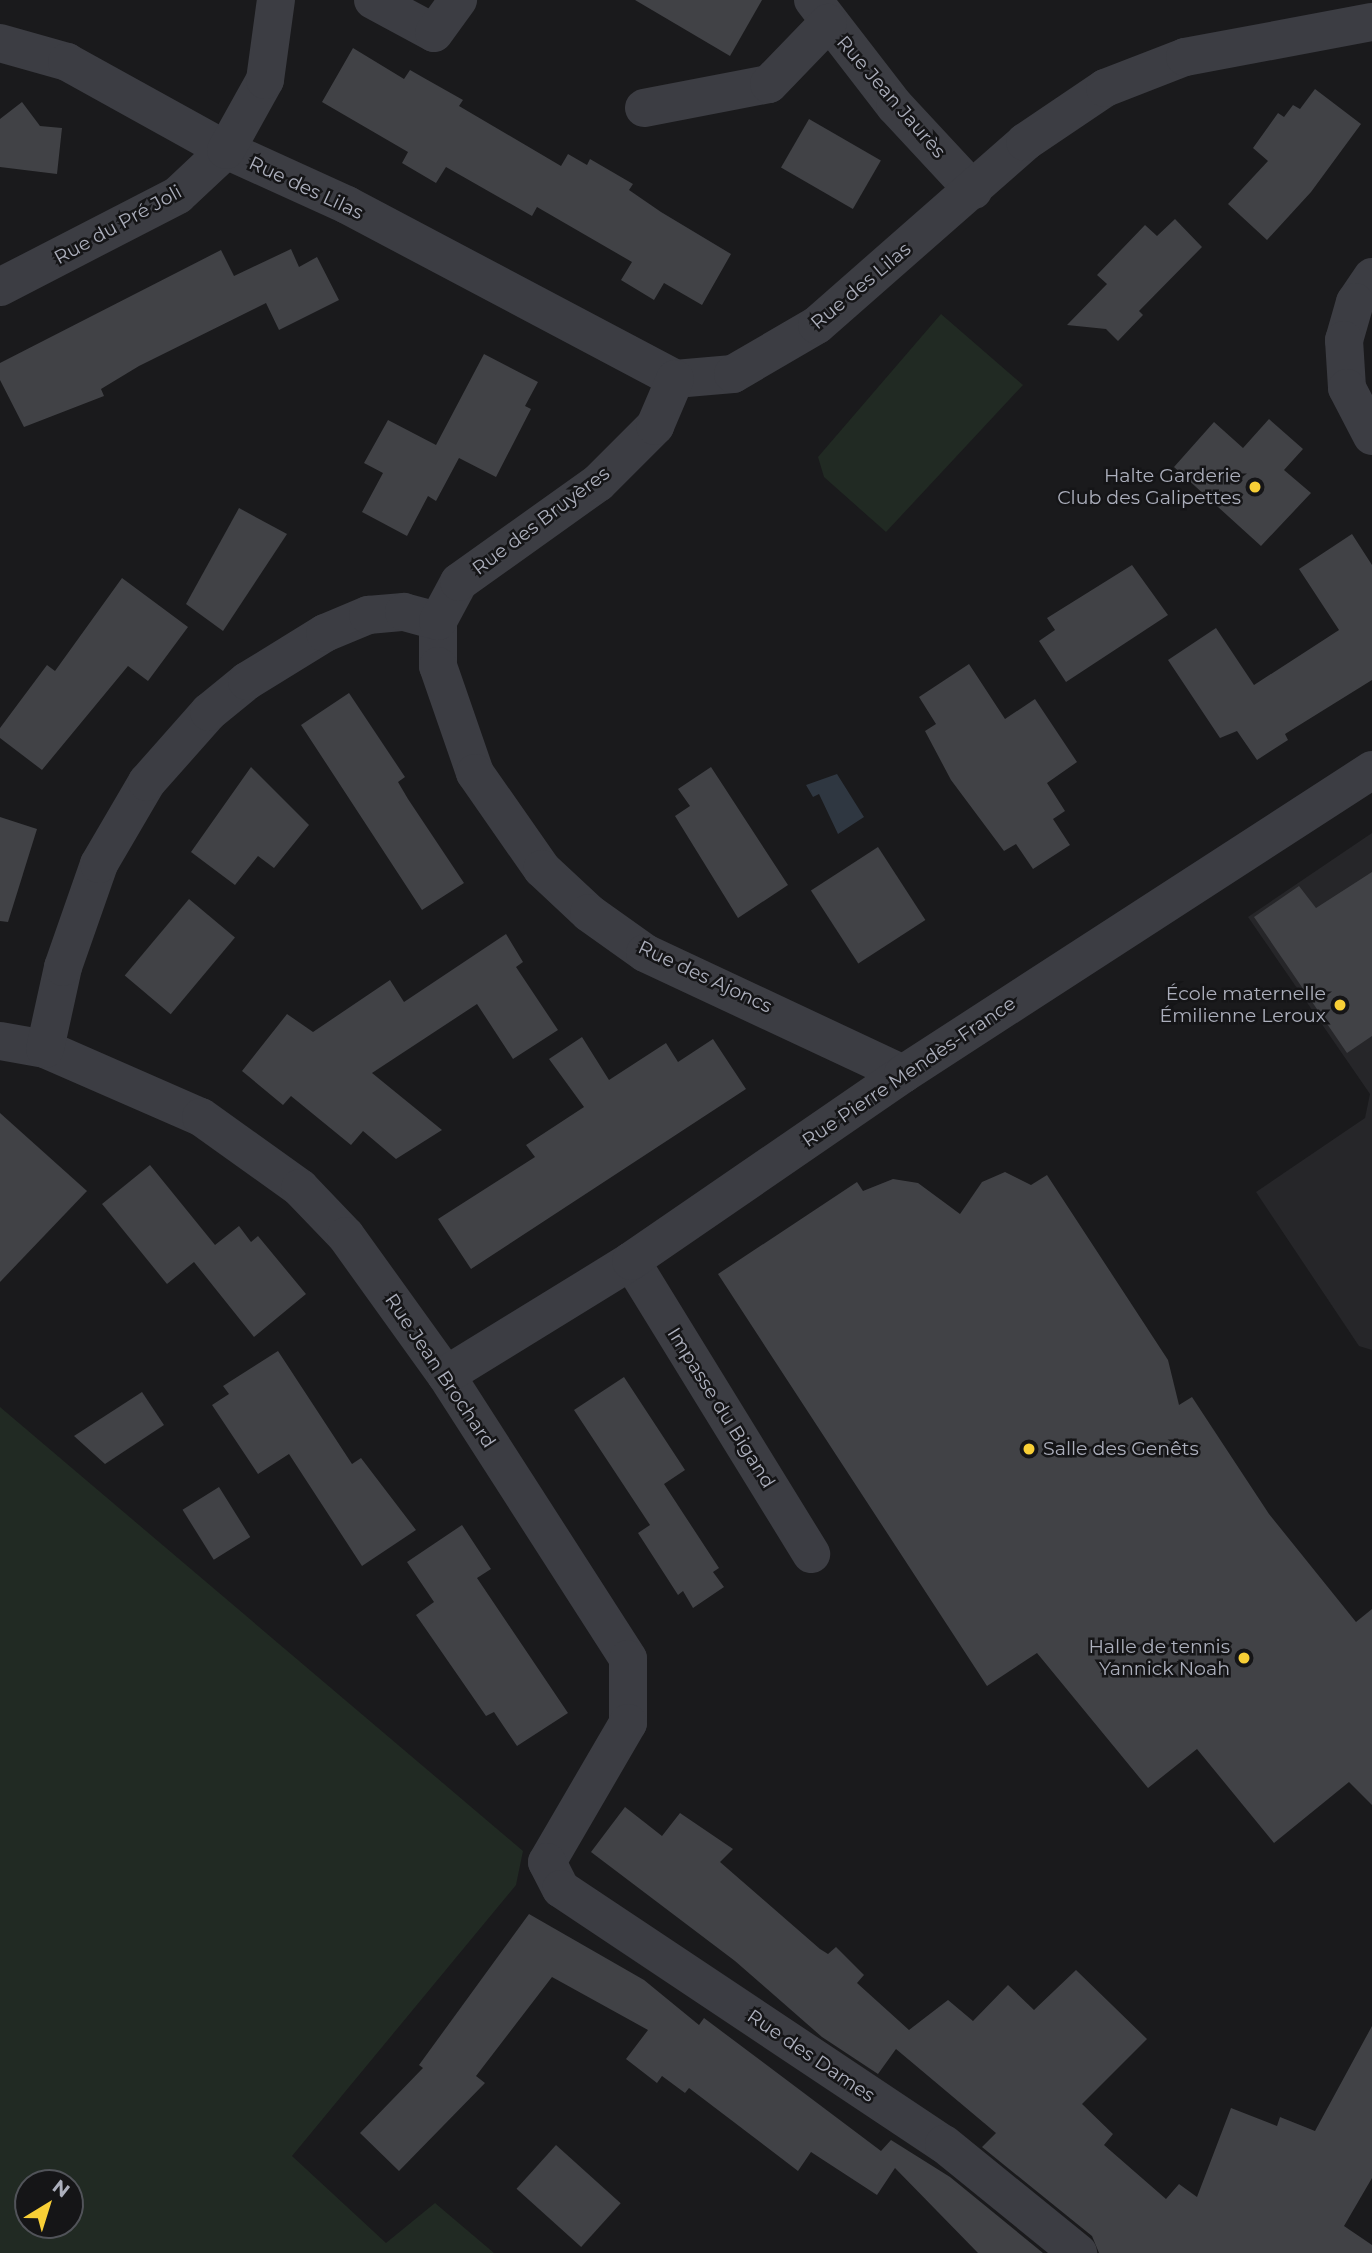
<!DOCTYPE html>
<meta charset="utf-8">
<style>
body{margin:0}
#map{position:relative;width:1372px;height:2253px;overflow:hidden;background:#1a1a1c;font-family:Montserrat,sans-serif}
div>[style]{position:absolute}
.built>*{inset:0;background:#262629}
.green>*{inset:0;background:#212a23}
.water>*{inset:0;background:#2f3741}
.building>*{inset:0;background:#414246;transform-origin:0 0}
.minor>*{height:38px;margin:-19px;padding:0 19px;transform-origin:19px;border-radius:19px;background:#3c3d43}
.dots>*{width:19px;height:19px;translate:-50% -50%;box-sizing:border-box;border:4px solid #151517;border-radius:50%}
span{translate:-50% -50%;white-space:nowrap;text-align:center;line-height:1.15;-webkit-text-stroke:5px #151517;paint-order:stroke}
.street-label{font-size:19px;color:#acafbc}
.poi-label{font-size:19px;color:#acafbc}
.right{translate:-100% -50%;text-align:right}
.left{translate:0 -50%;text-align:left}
.north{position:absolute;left:14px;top:2169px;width:70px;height:70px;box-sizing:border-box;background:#151517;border:2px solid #515359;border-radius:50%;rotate:38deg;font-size:19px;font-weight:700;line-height:28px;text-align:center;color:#acafbc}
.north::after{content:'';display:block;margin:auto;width:24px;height:32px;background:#f8cf36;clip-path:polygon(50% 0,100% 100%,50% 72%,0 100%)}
</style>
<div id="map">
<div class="built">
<div style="clip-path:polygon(1372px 833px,1372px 1350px,1359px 1346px,1256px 1192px,1365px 1118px,1370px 1094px,1248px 917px)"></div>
</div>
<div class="green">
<div style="clip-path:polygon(941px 314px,1023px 385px,886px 532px,824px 477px,818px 457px)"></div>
<div style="clip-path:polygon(evenodd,0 1407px,523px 1851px,516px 1885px,292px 2156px,386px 2243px,435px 2203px,494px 2253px,0 2253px,0 1407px,28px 2183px,70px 2183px,70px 2225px,28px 2225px,28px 2183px)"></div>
</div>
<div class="water">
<div style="clip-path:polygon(837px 774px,864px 817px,838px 834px,819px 794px,813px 797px,806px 785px)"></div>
</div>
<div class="building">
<div style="clip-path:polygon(635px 0,762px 0,730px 56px)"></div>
<div style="clip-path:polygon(353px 48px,404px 79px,410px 70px,424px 78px,463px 100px,459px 106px,561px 166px,568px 154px,587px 165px,590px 159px,633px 184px,629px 190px,661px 212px,731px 254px,702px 305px,664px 283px,654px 300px,621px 280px,632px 262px,537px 207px,532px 216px,446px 167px,436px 183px,402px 163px,408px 152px,322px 102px)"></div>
<div style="clip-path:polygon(1315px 89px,1361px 124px,1311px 192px,1267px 240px,1228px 204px,1268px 161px,1253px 148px,1278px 113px,1284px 117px,1293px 105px,1300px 109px)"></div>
<div style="clip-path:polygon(22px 102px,40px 126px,62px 128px,57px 174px,0 167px,0 119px)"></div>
<div style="left:809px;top:119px;width:83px;height:56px;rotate:30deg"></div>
<div style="clip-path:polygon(1175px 219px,1202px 247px,1139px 311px,1143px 315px,1118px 341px,1106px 329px,1067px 325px,1107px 284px,1097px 275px,1145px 225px,1157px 236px)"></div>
<div style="clip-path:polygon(291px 249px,299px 267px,317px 257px,339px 300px,279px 330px,266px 303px,139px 366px,101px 389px,104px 396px,24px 427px,0 380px,0 363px,221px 250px,234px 276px)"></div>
<div style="clip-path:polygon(484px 354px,538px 382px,525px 406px,531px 409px,496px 477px,459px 458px,436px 501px,428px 496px,407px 536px,362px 512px,383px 473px,364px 463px,388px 420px,436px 445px)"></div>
<div style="clip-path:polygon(1269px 419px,1303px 449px,1284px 470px,1311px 493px,1261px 546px,1174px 467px,1214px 422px,1243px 448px)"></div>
<div style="clip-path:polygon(239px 508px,287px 534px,223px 631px,186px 604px)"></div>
<div style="clip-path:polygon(1352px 534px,1372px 565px,1372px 680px,1285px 734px,1288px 740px,1257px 760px,1237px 731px,1220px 738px,1168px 660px,1216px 628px,1254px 685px,1339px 630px,1299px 569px)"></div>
<div style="clip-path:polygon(1132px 565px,1168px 615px,1066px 682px,1039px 641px,1055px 630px,1047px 618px)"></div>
<div style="clip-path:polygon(122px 578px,188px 627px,148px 681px,128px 666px,42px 770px,0 738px,0 728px,47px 665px,55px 671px)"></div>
<div style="clip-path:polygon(969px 664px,1005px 719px,1035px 699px,1077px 762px,1047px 783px,1065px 811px,1053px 819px,1070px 845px,1033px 869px,1016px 844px,1004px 851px,951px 780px,925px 731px,936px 724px,919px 697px)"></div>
<div style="clip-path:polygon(349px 693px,405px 777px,398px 782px,408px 799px,464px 883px,422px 910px,301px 725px)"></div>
<div style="clip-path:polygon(251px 767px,309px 825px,274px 868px,258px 856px,235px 885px,191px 852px)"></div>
<div style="clip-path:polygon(711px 767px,788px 885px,738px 918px,675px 816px,690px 806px,678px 789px)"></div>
<div style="clip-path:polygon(0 817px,37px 829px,8px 922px,0 921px)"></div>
<div style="left:878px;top:847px;width:87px;height:80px;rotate:57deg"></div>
<div style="clip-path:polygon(1372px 872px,1372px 1036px,1347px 1053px,1254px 917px,1299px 886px,1316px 908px)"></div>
<div style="left:189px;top:899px;width:60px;height:100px;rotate:40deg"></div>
<div style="clip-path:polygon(506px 934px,523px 962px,516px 967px,558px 1030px,513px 1059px,477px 1004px,372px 1073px,442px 1130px,396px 1159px,363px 1131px,351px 1145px,291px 1096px,283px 1105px,242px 1071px,287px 1014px,313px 1032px,390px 980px,404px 1002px)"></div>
<div style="clip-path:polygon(582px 1037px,609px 1080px,666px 1043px,678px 1062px,713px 1039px,746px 1089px,471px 1269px,438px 1219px,535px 1157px,526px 1145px,584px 1107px,549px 1059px)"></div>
<div style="clip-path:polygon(0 1113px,87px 1191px,0 1282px)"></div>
<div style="clip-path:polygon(150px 1165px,215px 1245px,239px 1226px,251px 1242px,258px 1236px,306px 1294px,254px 1337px,194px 1262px,167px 1284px,102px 1204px)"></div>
<div style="clip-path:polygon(1005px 1172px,1031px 1185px,1047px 1175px,1168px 1360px,1179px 1405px,1192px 1397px,1269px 1514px,1356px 1622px,1372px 1609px,1372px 1805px,1349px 1782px,1274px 1843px,1197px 1749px,1148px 1788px,1037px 1653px,987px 1686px,718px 1274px,857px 1182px,863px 1191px,893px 1179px,918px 1183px,960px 1214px,982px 1182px)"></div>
<div style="clip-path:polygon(278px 1351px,352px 1464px,361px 1458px,416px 1530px,362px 1566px,289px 1454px,258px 1474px,212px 1405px,229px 1394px,223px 1386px)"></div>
<div style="clip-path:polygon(624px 1377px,685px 1470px,664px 1484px,719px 1568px,713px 1572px,724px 1587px,693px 1608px,683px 1591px,678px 1595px,638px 1533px,650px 1525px,574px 1410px)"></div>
<div style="clip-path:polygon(142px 1392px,164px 1425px,105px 1464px,74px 1436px)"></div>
<div style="left:219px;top:1487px;width:59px;height:43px;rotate:58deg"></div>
<div style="clip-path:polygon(462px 1525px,491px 1569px,477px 1578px,568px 1713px,517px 1746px,494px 1712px,486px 1716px,416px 1615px,434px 1602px,407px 1562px)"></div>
<div style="clip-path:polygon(625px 1807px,662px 1836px,680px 1813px,733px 1849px,720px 1862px,820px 1949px,828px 1954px,836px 1947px,864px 1975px,857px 1983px,909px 2030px,948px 2000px,973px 2021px,1008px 1985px,1034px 2010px,1076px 1970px,1147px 2039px,1082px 2104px,1113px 2134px,1104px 2145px,1166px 2199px,1179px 2184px,1197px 2197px,1231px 2108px,1277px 2126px,1280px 2117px,1315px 2131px,1372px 2026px,1372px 2178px,1344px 2226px,1372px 2245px,1372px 2253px,1099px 2253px,1092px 2236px,982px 2147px,996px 2133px,896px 2049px,878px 2074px,822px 2037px,735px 1961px,591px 1852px)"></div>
<div style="clip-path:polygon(529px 1914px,644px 1980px,699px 2025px,704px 2018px,881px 2151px,891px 2140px,950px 2177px,1043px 2253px,978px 2253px,895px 2168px,877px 2195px,811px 2152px,798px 2171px,689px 2088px,685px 2093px,662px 2076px,657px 2083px,626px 2059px,648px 2030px,552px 1977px,476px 2076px,485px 2083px,399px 2171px,360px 2133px,423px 2068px,419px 2065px)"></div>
<div style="left:556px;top:2145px;width:87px;height:59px;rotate:42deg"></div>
</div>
<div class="minor">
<div style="left:373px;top:0;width:69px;rotate:28.4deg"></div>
<div style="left:434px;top:33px;width:41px;rotate:-54deg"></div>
<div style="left:813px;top:0;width:134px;rotate:52.3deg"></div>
<div style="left:895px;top:106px;width:115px;rotate:47.1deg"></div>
<div style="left:0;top:43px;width:70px;rotate:15.8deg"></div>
<div style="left:67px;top:62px;width:182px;rotate:29deg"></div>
<div style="left:226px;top:150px;width:133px;rotate:24.4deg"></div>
<div style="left:347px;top:205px;width:371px;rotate:27.9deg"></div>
<div style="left:675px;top:379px;width:58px;rotate:-4.9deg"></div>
<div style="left:733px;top:374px;width:97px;rotate:-30.3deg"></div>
<div style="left:817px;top:325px;width:277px;rotate:-41.3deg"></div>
<div style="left:1025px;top:142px;width:97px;rotate:-34deg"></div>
<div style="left:1105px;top:88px;width:86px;rotate:-21.2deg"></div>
<div style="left:1185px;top:57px;width:190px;rotate:-10.6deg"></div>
<div style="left:644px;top:108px;width:127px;rotate:-10.9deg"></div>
<div style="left:769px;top:84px;width:85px;rotate:-46deg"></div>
<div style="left:1372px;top:277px;width:30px;rotate:124deg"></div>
<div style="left:1355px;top:302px;width:40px;rotate:106deg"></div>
<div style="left:1344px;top:340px;width:48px;rotate:86.4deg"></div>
<div style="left:1347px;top:388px;width:54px;rotate:62.5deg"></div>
<div style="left:0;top:287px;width:200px;rotate:-27.3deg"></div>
<div style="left:178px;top:195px;width:66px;rotate:-43.2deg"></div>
<div style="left:226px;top:150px;width:80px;rotate:-60.9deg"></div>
<div style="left:265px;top:80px;width:81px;rotate:-82.2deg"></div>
<div style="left:438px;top:621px;width:45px;rotate:90deg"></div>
<div style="left:438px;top:666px;width:113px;rotate:70.9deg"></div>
<div style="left:475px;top:773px;width:117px;rotate:55.1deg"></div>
<div style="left:542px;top:869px;width:64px;rotate:43.1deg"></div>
<div style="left:589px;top:913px;width:69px;rotate:35.5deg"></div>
<div style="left:645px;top:953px;width:285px;rotate:25.1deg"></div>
<div style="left:0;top:1041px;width:46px;rotate:10.1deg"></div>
<div style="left:45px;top:1049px;width:170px;rotate:23.6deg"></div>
<div style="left:201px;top:1117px;width:122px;rotate:35.6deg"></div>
<div style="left:300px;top:1188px;width:66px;rotate:46.2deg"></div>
<div style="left:346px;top:1236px;width:171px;rotate:54.3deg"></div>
<div style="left:446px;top:1375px;width:337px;rotate:57.3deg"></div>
<div style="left:628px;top:1659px;width:64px;rotate:90deg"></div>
<div style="left:628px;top:1723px;width:161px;rotate:120.2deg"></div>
<div style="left:547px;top:1862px;width:30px;rotate:63deg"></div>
<div style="left:561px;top:1889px;width:460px;rotate:33.7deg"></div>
<div style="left:944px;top:2144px;width:173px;rotate:39.1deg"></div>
<div style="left:45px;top:1049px;width:84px;rotate:-77.6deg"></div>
<div style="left:63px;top:967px;width:109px;rotate:-70.7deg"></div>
<div style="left:99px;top:864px;width:95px;rotate:-59.7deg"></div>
<div style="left:147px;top:782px;width:94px;rotate:-48.5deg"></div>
<div style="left:209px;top:712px;width:49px;rotate:-39.2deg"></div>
<div style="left:247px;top:681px;width:92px;rotate:-31.6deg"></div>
<div style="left:325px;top:633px;width:47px;rotate:-22.7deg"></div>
<div style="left:368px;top:615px;width:36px;rotate:-5deg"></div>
<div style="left:404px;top:612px;width:35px;rotate:15deg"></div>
<div style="left:438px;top:621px;width:44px;rotate:-61.7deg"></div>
<div style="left:459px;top:582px;width:171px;rotate:-35.5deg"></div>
<div style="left:598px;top:483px;width:81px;rotate:-45deg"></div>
<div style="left:655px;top:426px;width:51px;rotate:-66.9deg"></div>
<div style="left:631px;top:1261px;width:344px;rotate:58.4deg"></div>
<div style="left:446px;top:1375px;width:217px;rotate:-31.6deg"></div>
<div style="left:631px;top:1261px;width:330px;rotate:-34.5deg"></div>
<div style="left:903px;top:1074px;width:559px;rotate:-32.95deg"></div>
</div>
<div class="dots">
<div style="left:1255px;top:487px;background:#f8cf36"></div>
<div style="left:1340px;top:1005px;background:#f8cf36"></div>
<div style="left:1029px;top:1449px;background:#f8cf36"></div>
<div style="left:1244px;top:1658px;background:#f8cf36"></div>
</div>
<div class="street-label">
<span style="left:891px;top:97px;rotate:49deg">Rue Jean Jaurès</span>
<span style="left:306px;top:188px;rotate:25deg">Rue des Lilas</span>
<span style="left:118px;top:225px;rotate:-29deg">Rue du Pré Joli</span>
<span style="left:861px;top:286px;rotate:-40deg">Rue des Lilas</span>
<span style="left:541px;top:521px;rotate:-37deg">Rue des Bruyères</span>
<span style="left:705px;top:977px;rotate:25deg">Rue des Ajoncs</span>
<span style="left:909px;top:1072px;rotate:-34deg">Rue Pierre Mendès-France</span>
<span style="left:440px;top:1371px;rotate:56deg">Rue Jean Brochard</span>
<span style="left:721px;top:1408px;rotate:58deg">Impasse du Bigand</span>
<span style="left:811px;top:2056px;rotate:34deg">Rue des Dames</span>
</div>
<div class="poi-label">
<span class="right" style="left:1241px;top:487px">Halte Garderie<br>Club des Galipettes</span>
<span class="right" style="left:1326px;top:1005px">École maternelle<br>Émilienne Leroux</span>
<span class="left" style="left:1043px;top:1449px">Salle des Genêts</span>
<span class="right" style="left:1230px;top:1658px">Halle de tennis<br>Yannick Noah</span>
</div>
<div class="north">N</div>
</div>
